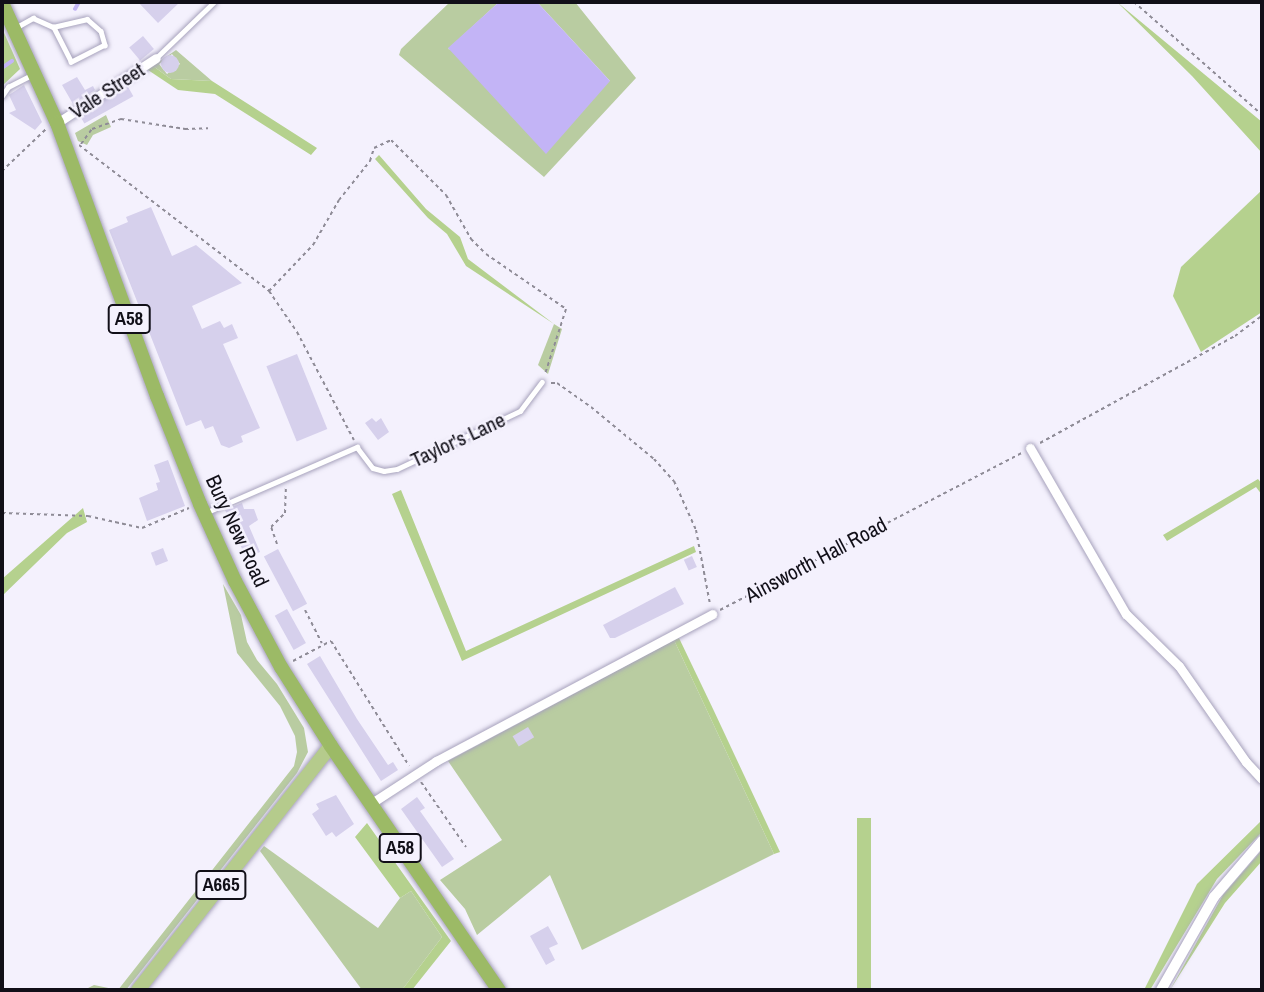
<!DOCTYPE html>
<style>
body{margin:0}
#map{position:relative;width:1264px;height:992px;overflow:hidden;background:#f4f1fd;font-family:"Archivo Narrow",sans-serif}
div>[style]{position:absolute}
.green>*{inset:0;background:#b9cca1}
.forest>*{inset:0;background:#b5d18e;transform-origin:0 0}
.water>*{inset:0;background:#c3b4f6}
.stream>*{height:3.5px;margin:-1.75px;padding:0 1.75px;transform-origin:1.75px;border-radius:1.75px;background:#c3b4f6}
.building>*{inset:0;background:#d6d0ec;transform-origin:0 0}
.round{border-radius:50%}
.path>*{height:2px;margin-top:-1px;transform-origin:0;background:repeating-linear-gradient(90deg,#8e8b96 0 3.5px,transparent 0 7px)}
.roads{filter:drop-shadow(0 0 2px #a7a2bc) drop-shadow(0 0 2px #a7a2bc)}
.service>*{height:4.5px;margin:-2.25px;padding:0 2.25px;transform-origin:2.25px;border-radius:2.25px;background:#fff}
.minor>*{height:9px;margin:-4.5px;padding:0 4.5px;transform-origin:4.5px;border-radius:4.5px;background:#fff}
.tertiary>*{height:10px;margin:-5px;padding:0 5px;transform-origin:5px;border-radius:5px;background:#fff}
.primary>*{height:14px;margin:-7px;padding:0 7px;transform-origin:7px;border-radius:7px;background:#b5cb8c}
.trunk>*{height:14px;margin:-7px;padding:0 7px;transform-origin:7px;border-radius:7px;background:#9cba66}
span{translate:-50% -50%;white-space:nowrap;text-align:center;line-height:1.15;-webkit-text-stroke:5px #f4f1fd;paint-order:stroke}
.shield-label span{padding:2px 5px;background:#f4f1fd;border:2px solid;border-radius:5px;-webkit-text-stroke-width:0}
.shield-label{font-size:19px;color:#110f18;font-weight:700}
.street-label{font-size:21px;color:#110f18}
.frame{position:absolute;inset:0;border:4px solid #110f18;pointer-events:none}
</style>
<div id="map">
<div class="green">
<div style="clip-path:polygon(450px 2px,499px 2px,448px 49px,610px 81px,537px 2px,575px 2px,636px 78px,544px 177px,399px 55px,401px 49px)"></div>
<div style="clip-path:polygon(evenodd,176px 50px,212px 81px,171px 79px,153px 66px,176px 50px,172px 54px,180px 64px,167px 74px,159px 64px,172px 54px)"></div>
<div style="clip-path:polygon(106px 115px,111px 127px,93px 135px,87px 145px,78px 141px,75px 133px)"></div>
<div style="clip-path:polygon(554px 324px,562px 329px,548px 374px,538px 365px)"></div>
<div style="clip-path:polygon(223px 584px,241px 615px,247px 642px,257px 660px,277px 684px,304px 728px,308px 752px,297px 773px,126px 990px,84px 990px,94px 985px,118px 990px,294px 766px,297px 752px,295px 736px,280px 706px,237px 653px)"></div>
<div style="clip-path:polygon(674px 640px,774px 854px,582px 950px,550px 875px,477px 935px,465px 909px,440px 880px,502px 840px,448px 761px)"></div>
<div style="clip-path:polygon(264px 846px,378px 928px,400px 898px,411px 891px,442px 937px,402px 990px,362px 990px,260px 851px)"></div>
</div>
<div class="forest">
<div style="clip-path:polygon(1117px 2px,1262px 122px,1262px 153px,1192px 76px)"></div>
<div style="clip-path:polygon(2px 28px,20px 69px,2px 86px)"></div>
<div style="clip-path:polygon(153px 66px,171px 79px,212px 81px,317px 148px,311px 155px,215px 94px,178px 90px,148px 70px)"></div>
<div style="clip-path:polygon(379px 155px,426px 209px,460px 237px,468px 259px,554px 324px,466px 266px,447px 234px,428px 218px,375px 159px)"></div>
<div style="clip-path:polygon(1262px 190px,1262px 312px,1201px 352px,1173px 296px,1181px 267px)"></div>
<div style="clip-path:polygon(1258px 479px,1262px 484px,1262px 495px,1256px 487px,1167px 541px,1163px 535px)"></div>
<div style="clip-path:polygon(401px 490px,466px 651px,694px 546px,696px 552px,462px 661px,392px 494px)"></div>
<div style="clip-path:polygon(83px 508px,87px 522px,67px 533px,2px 596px,2px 579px)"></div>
<div style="clip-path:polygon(679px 638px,714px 711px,780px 852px,774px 854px,674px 640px)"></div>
<div style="left:857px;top:818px;width:14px;height:192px"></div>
<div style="clip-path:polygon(1262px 820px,1262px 832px,1217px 879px,1150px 990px,1144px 990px,1197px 884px)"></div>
<div style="clip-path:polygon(367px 823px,451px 941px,412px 990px,402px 990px,442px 937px,411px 891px,400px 898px,355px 837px)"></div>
<div style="clip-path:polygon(1262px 850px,1262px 861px,1225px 903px,1170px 990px,1223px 895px)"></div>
</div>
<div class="water">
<div style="clip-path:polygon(499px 2px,537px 2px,610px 81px,546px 154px,448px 48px)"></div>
</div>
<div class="stream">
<div style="left:75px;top:9px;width:8px;rotate:-60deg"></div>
<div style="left:2px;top:68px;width:12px;rotate:-35deg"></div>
</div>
<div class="building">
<div style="clip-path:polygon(138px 2px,180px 2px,158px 23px)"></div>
<div style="left:143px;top:36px;width:17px;height:18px;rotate:50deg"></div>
<div class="round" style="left:161px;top:55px;width:18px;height:18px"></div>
<div style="clip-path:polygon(77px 77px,85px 90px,93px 86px,95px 90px,73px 104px,62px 85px)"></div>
<div style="clip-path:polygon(24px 85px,42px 122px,35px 130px,9px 113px,16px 110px,9px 95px)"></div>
<div style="left:127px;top:85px;width:13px;height:56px;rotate:61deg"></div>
<div style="clip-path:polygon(151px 207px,172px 256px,196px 245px,242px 283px,192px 306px,202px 329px,220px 321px,224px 328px,232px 324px,238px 338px,223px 344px,260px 428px,241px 436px,243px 442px,229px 448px,221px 445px,213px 426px,205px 429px,201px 420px,186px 426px,109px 230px,128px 222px,126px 217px)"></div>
<div style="left:297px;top:354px;width:81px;height:33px;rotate:68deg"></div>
<div style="clip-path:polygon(372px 418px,376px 422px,381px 418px,389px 432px,378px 440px,365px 423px)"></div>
<div style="clip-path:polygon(168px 460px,185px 506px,147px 521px,139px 498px,158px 490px,156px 483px,160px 482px,154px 465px)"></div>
<div style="clip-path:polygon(242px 503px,244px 509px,254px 509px,258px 520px,249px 526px,260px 552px,246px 558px,225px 510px)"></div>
<div style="left:163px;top:548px;width:14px;height:13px;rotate:69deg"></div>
<div style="left:278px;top:549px;width:62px;height:16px;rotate:62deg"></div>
<div style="left:692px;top:556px;width:12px;height:9px;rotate:66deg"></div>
<div style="clip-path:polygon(675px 587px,684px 604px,615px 638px,610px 638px,603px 625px)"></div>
<div style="left:287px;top:609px;width:39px;height:14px;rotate:61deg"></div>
<div style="clip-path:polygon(320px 656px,357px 719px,388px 765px,393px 762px,398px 770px,381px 781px,307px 664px)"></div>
<div style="left:528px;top:727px;width:12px;height:18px;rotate:59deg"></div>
<div style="clip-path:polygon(336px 795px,354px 824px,336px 837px,332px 832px,326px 836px,312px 814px,319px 809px,316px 804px)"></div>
<div style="clip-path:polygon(417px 797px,425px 808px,420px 811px,454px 859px,442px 867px,401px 809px)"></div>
<div style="clip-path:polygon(548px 926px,558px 944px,549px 948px,555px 960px,546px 965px,530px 936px)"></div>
</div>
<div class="path">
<div style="left:1134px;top:2px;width:171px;rotate:41.4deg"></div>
<div style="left:81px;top:144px;width:19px;rotate:-54deg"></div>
<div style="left:92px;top:129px;width:31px;rotate:-19deg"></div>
<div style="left:121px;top:119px;width:65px;rotate:8.9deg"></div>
<div style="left:185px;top:129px;width:23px;rotate:-2deg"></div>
<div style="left:79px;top:145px;width:240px;rotate:37.5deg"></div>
<div style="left:269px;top:291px;width:50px;rotate:55.7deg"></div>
<div style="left:297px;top:332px;width:122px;rotate:62.2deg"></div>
<div style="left:2px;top:171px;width:62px;rotate:-43.7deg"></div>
<div style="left:269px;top:291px;width:64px;rotate:-46.3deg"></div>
<div style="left:313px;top:245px;width:52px;rotate:-60deg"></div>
<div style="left:339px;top:200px;width:50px;rotate:-51.5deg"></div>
<div style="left:370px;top:161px;width:14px;rotate:-73deg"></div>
<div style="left:374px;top:148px;width:19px;rotate:-25deg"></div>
<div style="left:391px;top:140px;width:78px;rotate:45deg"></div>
<div style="left:446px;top:195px;width:51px;rotate:60.4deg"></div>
<div style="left:471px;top:239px;width:21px;rotate:45deg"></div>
<div style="left:486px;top:254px;width:97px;rotate:34.5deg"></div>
<div style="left:566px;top:309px;width:68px;rotate:107.9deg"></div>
<div style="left:551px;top:383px;width:6px"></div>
<div style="left:557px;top:383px;width:42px;rotate:35.2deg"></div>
<div style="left:591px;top:407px;width:82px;rotate:39.5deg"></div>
<div style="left:654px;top:459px;width:30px;rotate:48deg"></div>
<div style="left:674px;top:481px;width:54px;rotate:65.8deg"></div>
<div style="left:696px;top:530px;width:75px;rotate:79.3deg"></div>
<div style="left:1040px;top:443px;width:222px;rotate:-28.8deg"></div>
<div style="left:1235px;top:336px;width:34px;rotate:-37deg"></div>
<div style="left:2px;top:513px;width:86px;rotate:2deg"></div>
<div style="left:88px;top:516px;width:55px;rotate:12.5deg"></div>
<div style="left:142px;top:528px;width:51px;rotate:-23.1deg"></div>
<div style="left:277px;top:544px;width:18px;rotate:-109deg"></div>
<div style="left:271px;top:527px;width:20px;rotate:-45deg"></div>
<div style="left:285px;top:513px;width:26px;rotate:-88deg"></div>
<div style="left:305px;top:610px;width:37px;rotate:63deg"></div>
<div style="left:720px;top:610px;width:342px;rotate:-27.5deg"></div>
<div style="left:293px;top:661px;width:43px;rotate:-27.8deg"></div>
<div style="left:331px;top:641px;width:147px;rotate:58deg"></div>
<div style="left:421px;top:782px;width:79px;rotate:55.3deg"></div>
</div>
<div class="roads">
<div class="service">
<div style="left:15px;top:28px;width:21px;rotate:-29deg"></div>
<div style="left:33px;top:18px;width:22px;rotate:24deg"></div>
<div style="left:53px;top:27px;width:35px;rotate:-13deg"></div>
<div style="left:87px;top:19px;width:18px;rotate:41deg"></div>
<div style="left:101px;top:31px;width:15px;rotate:74deg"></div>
<div style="left:105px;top:45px;width:38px;rotate:153deg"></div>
<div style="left:71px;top:62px;width:39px;rotate:-117deg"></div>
<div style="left:157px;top:57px;width:79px;rotate:-44deg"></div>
<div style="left:2px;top:96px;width:11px;rotate:-56deg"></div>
<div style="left:8px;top:87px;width:27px;rotate:-27deg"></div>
<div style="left:205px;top:513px;width:166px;rotate:-23.5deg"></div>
<div style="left:357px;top:447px;width:26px;rotate:53deg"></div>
<div style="left:373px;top:468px;width:11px;rotate:15deg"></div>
<div style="left:384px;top:471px;width:13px;rotate:-9deg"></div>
<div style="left:397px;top:469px;width:136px;rotate:-25.2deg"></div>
<div style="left:520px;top:411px;width:36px;rotate:-53deg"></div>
</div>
<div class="minor">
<div style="left:57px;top:123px;width:118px;rotate:-33.3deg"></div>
<div style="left:1030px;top:448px;width:192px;rotate:60deg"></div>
<div style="left:1126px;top:614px;width:74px;rotate:44.5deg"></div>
<div style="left:1179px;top:666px;width:117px;rotate:55.1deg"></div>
<div style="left:1246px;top:762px;width:23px;rotate:47deg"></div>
<div style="left:370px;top:804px;width:79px;rotate:-33.1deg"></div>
<div style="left:436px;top:761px;width:313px;rotate:-28deg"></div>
</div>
<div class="tertiary">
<div style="left:1161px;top:990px;width:107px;rotate:-60.3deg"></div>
<div style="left:1214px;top:897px;width:74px;rotate:-49.4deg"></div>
</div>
<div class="primary">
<div style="left:138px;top:990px;width:311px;rotate:-51.7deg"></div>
</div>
<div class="trunk">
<div style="left:2px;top:3px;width:132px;rotate:65.4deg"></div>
<div style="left:57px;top:123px;width:291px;rotate:69.9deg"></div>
<div style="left:157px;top:396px;width:116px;rotate:68.3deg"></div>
<div style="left:200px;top:504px;width:85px;rotate:65.6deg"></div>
<div style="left:235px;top:581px;width:98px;rotate:61.9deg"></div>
<div style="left:281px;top:667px;width:93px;rotate:57.7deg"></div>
<div style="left:331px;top:746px;width:296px;rotate:55.5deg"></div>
</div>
</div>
<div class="shield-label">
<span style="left:129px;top:319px">A58</span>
<span style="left:400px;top:848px">A58</span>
<span style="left:221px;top:885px">A665</span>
</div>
<div class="street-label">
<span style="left:107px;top:91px;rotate:-33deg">Vale Street</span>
<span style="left:458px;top:440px;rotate:-25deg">Taylor's Lane</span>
<span style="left:237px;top:531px;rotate:65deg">Bury New Road</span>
<span style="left:816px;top:560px;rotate:-28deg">Ainsworth Hall Road</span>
</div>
<div class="frame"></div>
</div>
